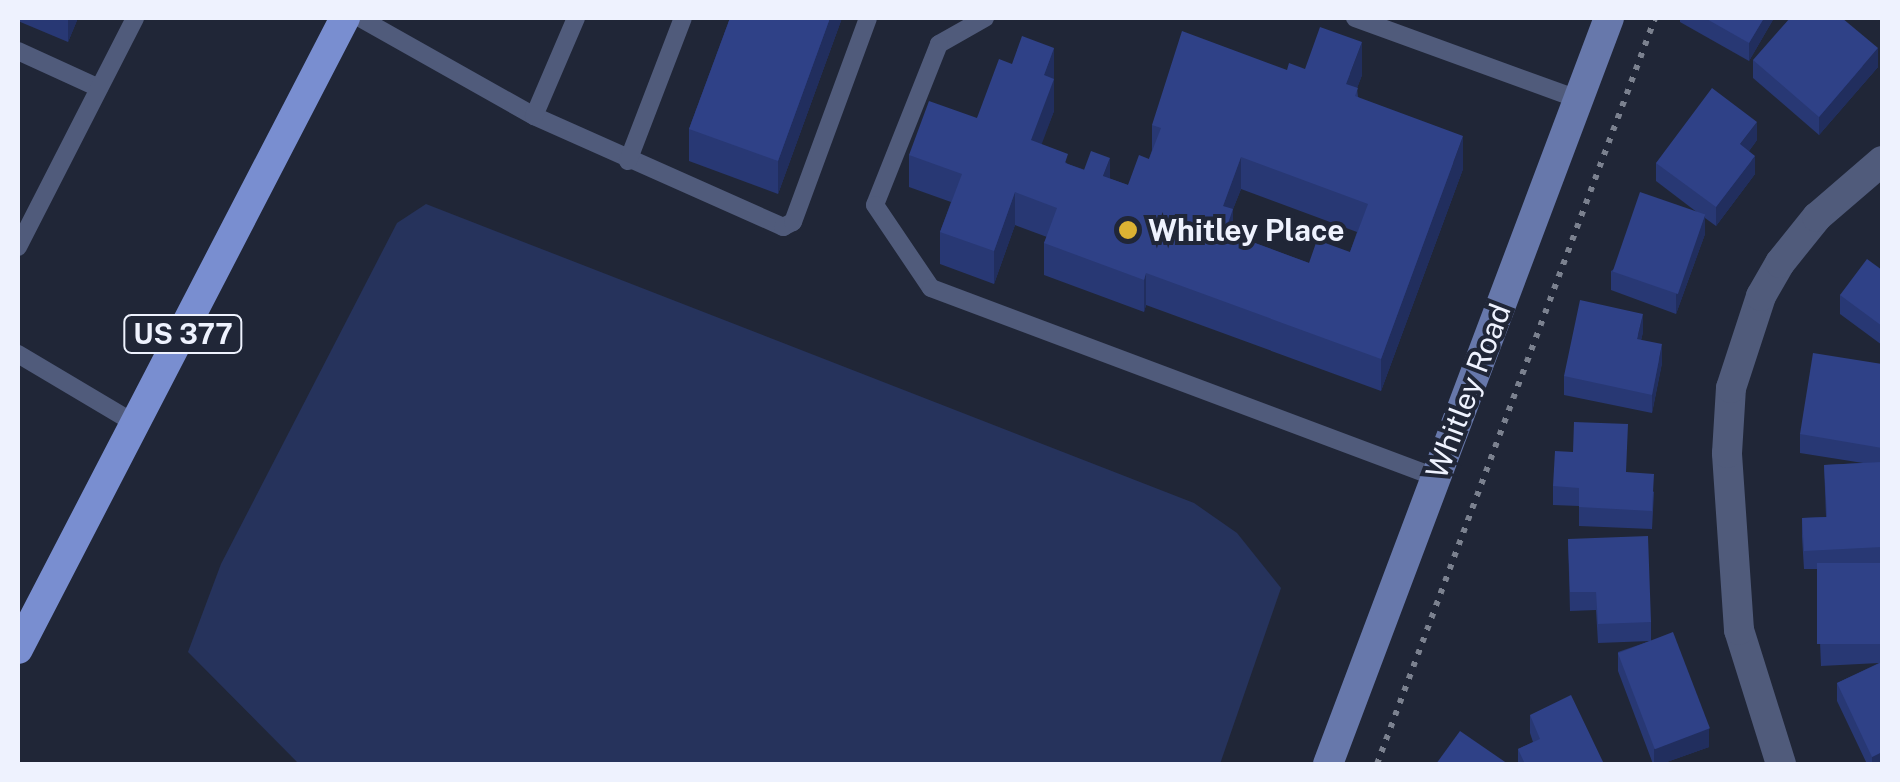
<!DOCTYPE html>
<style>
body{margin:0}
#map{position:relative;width:1900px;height:782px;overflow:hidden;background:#202637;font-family:"Public Sans",sans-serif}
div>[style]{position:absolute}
.green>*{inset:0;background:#26335c}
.path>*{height:6px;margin-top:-3px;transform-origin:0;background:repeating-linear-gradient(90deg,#7b818f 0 5px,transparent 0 13px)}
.lane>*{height:18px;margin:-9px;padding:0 9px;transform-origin:9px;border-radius:9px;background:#505b7b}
.street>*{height:30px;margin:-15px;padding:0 15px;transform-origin:15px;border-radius:15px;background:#505b7b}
.secondary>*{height:30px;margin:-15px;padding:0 15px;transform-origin:15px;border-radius:15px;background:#6778ab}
.primary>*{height:30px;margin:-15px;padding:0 15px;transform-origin:15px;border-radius:15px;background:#798ed0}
.wall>*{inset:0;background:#283874}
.shaded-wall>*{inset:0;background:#212e5e}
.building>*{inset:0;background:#2f4187;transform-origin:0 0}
.dots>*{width:28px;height:28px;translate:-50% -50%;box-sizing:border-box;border:5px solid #202637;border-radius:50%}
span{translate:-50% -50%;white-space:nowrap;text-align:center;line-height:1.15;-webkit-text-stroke:8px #202637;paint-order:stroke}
.shield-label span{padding:2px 8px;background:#202637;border:2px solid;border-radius:8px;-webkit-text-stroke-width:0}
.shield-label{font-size:28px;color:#eef2fe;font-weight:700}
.poi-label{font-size:30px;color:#eef2fe;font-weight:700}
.left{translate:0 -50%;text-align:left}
.street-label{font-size:30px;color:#eef2fe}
.frame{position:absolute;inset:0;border:20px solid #eef2fe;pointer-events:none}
</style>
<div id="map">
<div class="green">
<div style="clip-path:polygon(426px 204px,1194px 503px,1237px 533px,1281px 588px,1220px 764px,299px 764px,188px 652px,221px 564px,397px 223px)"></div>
</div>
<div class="path">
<div style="left:1377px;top:764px;width:796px;rotate:-69.56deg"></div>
</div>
<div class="lane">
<div style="left:360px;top:18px;width:200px;rotate:29.4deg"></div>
<div style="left:534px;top:116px;width:273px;rotate:24deg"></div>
<div style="left:783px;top:227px;width:11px;rotate:-27deg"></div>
<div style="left:793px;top:222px;width:217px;rotate:-69.8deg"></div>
<div style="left:985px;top:18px;width:53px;rotate:150.5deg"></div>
<div style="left:939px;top:44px;width:173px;rotate:111.7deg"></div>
<div style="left:875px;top:205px;width:100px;rotate:56deg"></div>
<div style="left:931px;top:288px;width:538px;rotate:20.56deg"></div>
<div style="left:1355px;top:18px;width:237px;rotate:20deg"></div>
<div style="left:18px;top:51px;width:89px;rotate:24.6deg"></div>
<div style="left:534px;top:116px;width:107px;rotate:-66.8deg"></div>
<div style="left:628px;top:161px;width:153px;rotate:-69deg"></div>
<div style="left:18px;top:247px;width:257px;rotate:-62.9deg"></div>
<div style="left:18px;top:354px;width:137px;rotate:30.7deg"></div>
</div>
<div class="street">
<div style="left:1781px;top:764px;width:140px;rotate:-107.4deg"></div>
<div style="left:1739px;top:630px;width:177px;rotate:-93.9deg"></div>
<div style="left:1727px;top:453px;width:65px;rotate:-86.5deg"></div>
<div style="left:1731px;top:388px;width:97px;rotate:-71.9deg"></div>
<div style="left:1761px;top:296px;width:38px;rotate:-60deg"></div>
<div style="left:1780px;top:263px;width:59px;rotate:-51.2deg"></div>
<div style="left:1817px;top:217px;width:86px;rotate:-40.7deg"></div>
</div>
<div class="secondary">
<div style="left:1328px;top:764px;width:797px;rotate:-69.36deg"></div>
</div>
<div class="primary">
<div style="left:18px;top:649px;width:711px;rotate:-62.61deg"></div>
</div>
<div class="wall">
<div style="clip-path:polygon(18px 18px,78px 18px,68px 42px,18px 21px)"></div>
<div style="clip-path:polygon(730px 18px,842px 18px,778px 194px,689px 161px,689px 129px)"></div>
<div style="clip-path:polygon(1680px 18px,1774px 18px,1749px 61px,1680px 22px)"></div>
<div style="clip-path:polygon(evenodd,1054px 48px,1054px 111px,1041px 144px,1068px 164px,1128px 185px,1149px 159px,1152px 150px,1152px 125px,1287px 70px,1305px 69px,1362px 75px,1357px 88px,1358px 97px,1463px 169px,1381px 391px,1146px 305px,1144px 312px,1044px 275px,1044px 243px,1047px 237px,1015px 225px,994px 284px,940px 264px,940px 232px,951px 202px,909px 187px,909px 155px,977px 118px,1012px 64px,1054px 48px,1241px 189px,1357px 232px,1350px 252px,1309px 263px,1233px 235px,1233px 209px,1241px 189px)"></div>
<div style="clip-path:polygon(1753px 60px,1878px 67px,1819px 135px,1753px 78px)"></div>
<div style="clip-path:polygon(1757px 140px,1749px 151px,1755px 174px,1716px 226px,1705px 218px,1705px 234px,1676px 314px,1611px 290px,1611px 271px,1698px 213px,1656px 181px,1656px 163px)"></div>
<div style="clip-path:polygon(1882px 270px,1882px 345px,1840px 314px,1840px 295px)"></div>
<div style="clip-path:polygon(1643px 332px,1641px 340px,1662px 363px,1652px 413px,1564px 395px,1564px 376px)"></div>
<div style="clip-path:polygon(1882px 364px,1882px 764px,1867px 764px,1837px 701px,1837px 683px,1879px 663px,1821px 666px,1817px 569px,1804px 569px,1802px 537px,1802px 518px,1826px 517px,1824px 465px,1863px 463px,1800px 453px,1800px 434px)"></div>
<div style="clip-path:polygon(1627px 472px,1654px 492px,1652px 529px,1579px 526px,1579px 506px,1553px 505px,1553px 486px)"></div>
<div style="clip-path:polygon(1568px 539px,1651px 622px,1651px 640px,1709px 747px,1661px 764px,1653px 764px,1618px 671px,1618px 652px,1650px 641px,1598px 643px,1596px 610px,1570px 611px)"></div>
<div style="clip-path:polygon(1530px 715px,1604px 764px,1518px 764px,1518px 749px,1533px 742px,1530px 733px)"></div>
</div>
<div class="shaded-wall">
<div style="clip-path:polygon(68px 18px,78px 18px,68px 42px)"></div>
<div style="clip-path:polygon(830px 18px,842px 18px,778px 194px,778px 161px)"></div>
<div style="clip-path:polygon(1764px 18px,1774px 18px,1749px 61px,1749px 43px)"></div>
<div style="clip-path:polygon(1362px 42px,1362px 75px,1346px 117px,1346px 84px)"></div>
<div style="clip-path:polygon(1054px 48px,1054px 111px,1031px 173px,1031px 140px,1044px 75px)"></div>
<div style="clip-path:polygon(1878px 48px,1878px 67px,1819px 135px,1819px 117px)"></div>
<div style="clip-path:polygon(1757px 122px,1757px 140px,1740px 163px,1740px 144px)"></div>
<div style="clip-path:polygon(1463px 136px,1463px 169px,1381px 391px,1381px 359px)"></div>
<div style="clip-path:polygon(1755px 156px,1755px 174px,1716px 226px,1716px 207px)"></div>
<div style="clip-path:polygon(1241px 157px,1241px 189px,1233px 209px,1233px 242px,1225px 264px,1223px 206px)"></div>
<div style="clip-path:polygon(1110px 158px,1110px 190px,1103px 176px)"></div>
<div style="clip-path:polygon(1015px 192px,1015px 225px,994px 284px,994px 251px)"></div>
<div style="clip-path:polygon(1705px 215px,1705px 234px,1676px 314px,1676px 295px)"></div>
<div style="clip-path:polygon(1146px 273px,1146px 305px,1144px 312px,1144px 280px)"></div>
<div style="clip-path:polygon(1643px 314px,1643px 332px,1637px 358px,1637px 339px)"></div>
<div style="clip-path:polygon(1662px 344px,1662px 363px,1652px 413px,1652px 395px)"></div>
<div style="clip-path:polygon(1709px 728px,1709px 747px,1661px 764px,1654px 764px,1654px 749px)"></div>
<div style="clip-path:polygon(1882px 752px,1882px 764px,1872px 764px,1872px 757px)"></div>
</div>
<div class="building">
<div style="clip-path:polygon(730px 18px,830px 18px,778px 161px,689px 129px)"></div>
<div style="clip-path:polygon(1705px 18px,1764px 18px,1749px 43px)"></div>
<div style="clip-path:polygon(1790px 18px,1842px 18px,1878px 48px,1819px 117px,1753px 60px)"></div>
<div style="clip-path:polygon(evenodd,1320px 27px,1362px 42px,1346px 84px,1358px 88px,1355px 96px,1463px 136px,1381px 359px,1146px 273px,1144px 280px,1044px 243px,1057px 208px,1015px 192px,994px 251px,940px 232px,962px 174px,909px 155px,929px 101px,977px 118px,999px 59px,1012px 64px,1022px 36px,1054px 48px,1044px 75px,1054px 79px,1031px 140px,1068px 154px,1065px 163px,1084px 170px,1091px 151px,1110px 158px,1103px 176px,1128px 185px,1139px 155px,1149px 159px,1161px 128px,1152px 125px,1182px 31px,1287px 70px,1289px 63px,1305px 69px,1320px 27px,1241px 157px,1368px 204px,1350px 252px,1317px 240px,1309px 263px,1225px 232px,1233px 209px,1223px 206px,1241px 157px)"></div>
<div style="clip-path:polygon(1712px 88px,1757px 122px,1740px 144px,1755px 156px,1716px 207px,1656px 163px)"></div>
<div style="left:1640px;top:192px;width:69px;height:84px;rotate:19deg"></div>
<div style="clip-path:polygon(1867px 259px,1882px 270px,1882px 326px,1840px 295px)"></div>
<div style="clip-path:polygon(1580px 300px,1643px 314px,1637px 339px,1662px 344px,1652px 395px,1564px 376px)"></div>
<div style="clip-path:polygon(1813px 353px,1882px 364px,1882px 448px,1800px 434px)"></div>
<div style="clip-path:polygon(1574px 422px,1628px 424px,1626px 472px,1654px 474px,1652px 511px,1579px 507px,1579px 488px,1553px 486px,1555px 451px,1573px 452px)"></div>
<div style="clip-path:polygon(1882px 462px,1882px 547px,1804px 551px,1802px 518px,1827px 517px,1824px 465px)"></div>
<div style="clip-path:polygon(1648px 536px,1651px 622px,1598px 624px,1596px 592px,1570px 592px,1568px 539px)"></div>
<div style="left:1882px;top:563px;width:81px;height:65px;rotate:90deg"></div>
<div style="left:1673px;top:632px;width:103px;height:59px;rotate:69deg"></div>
<div style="clip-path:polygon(1882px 662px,1882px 752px,1872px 757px,1837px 683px)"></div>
<div style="clip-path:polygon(1571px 695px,1604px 764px,1525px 764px,1518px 749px,1540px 739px,1530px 715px)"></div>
<div style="clip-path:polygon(1460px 731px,1508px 764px,1436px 764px)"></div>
</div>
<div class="dots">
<div style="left:1128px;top:230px;background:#dcb233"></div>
</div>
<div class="shield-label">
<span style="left:183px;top:334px">US 377</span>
</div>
<div class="poi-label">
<span class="left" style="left:1148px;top:230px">Whitley Place</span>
</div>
<div class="street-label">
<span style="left:1468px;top:391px;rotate:-69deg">Whitley Road</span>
</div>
<div class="frame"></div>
</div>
